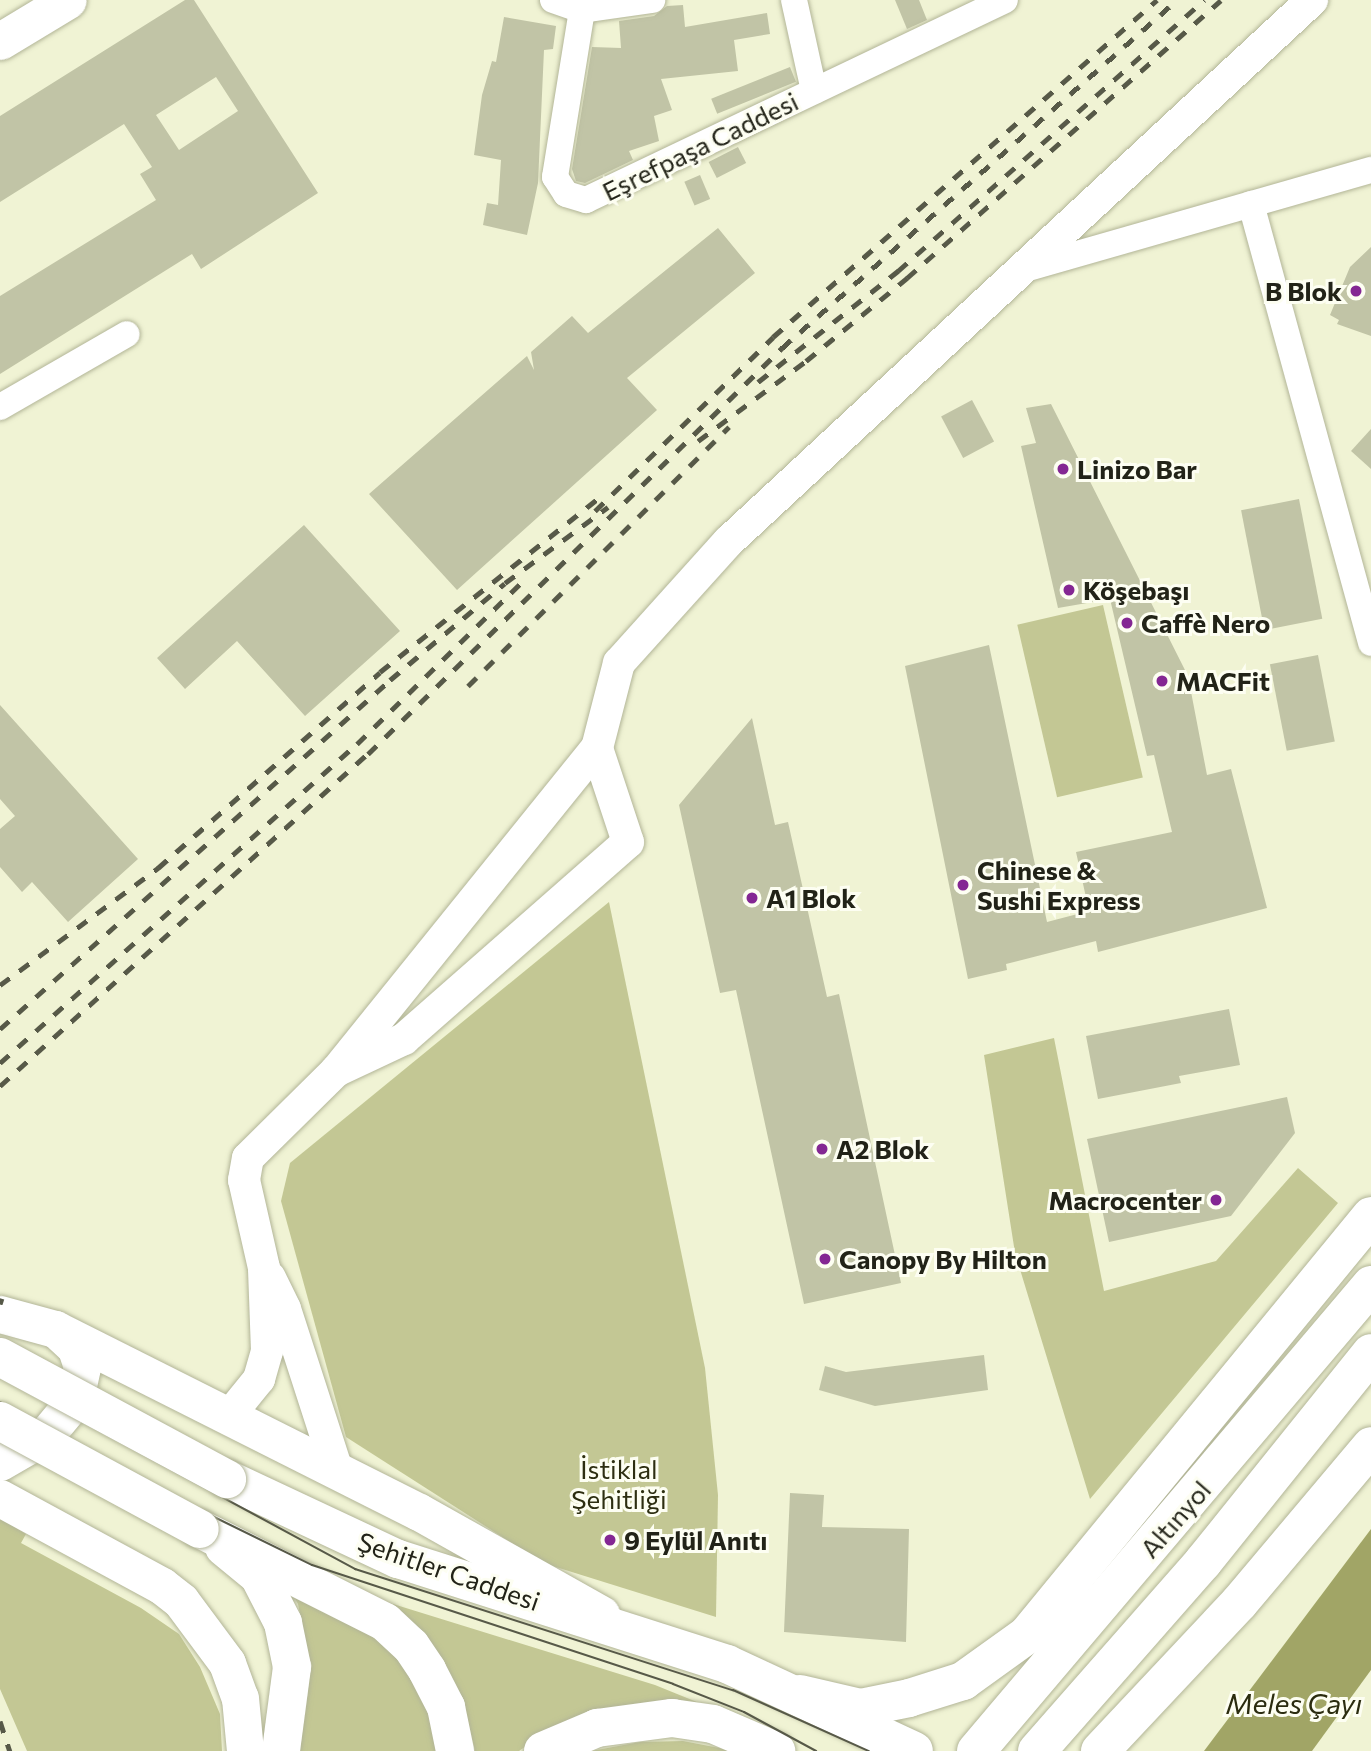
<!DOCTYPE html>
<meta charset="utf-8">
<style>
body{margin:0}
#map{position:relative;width:1371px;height:1751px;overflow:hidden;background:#f0f3d4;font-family:Commissioner,sans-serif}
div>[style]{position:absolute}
.green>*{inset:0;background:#c3c794;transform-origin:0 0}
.water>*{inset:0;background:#a1a566}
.building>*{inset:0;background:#c1c4a6;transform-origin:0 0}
.roads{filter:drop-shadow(0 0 2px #b2b597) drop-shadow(0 0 2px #b2b597)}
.minor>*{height:26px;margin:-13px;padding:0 13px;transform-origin:13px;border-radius:13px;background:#fff}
.tertiary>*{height:32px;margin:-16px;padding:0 16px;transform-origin:16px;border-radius:16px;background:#fff}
.secondary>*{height:37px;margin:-18.5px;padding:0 18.5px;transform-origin:18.5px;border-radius:18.5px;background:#fff}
.primary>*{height:38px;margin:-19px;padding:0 19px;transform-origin:19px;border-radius:19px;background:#fff}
.trunk>*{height:38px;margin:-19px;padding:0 19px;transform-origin:19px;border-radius:19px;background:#fff}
.tram>*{height:2px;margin:-1px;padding:0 1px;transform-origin:1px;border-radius:1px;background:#575948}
.rail>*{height:5px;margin-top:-2.5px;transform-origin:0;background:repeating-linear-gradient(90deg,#575948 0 12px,transparent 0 24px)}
.bridges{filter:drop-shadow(0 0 2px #b2b597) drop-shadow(0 0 2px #b2b597)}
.primary-bridge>*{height:38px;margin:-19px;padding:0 19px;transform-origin:19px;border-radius:19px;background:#fff}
.dots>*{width:19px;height:19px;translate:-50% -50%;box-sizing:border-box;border:4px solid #fdfef2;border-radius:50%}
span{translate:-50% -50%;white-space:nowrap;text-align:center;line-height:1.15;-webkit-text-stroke:6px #fdfef2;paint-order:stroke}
.street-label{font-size:26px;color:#222318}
.poi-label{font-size:26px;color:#222318;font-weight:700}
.right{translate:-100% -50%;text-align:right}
.left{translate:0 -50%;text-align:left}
.park-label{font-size:26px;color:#2d2e11}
.water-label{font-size:28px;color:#2b2c0f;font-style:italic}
</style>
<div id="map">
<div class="green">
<div style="left:1103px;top:605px;width:177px;height:88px;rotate:77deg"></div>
<div style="clip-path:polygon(609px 902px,705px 1368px,718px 1495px,716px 1617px,543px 1563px,346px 1437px,281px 1201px,290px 1163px)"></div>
<div style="clip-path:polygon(1054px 1038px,1104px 1291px,1216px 1261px,1298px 1168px,1338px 1203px,1090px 1499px,1015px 1253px,984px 1055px)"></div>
<div style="clip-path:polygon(0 1518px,26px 1534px,21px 1543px,141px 1608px,179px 1634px,200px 1667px,220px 1714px,222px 1751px,27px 1751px,0 1689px)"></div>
<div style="clip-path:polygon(287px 1584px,368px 1623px,427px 1696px,438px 1751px,298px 1751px,310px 1667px,298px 1604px)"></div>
<div style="clip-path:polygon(393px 1604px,655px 1685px,714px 1709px,529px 1744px,519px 1751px,475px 1751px,467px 1717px)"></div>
<div style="clip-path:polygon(683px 1741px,735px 1751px,591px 1751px,640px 1742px)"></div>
</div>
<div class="water">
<div style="clip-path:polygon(1371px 1529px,1371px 1670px,1312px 1751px,1204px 1751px)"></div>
</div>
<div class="building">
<div style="clip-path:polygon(evenodd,185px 0,194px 0,318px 193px,201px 269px,192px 254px,0 374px,0 296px,156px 200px,140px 174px,152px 167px,124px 124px,0 202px,0 116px,185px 0,216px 77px,238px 111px,179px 150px,156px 115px,216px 77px)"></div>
<div style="clip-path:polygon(895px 0,919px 0,927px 20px,907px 29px)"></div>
<div style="clip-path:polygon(683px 5px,685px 27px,767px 13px,770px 34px,734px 40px,738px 71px,661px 79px,672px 110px,654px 116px,659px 141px,629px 151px,633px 160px,585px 183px,576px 181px,572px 169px,592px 47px,621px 48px,619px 21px,654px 16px,667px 6px)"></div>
<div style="clip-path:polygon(504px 17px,556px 26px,553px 49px,544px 50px,538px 183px,527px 235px,483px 225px,487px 203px,498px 205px,501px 160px,474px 155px,482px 95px,492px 61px,496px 62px)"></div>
<div style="left:790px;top:67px;width:16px;height:85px;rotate:68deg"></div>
<div style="left:738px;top:147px;width:18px;height:33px;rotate:63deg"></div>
<div style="left:700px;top:175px;width:26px;height:17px;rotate:67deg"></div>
<div style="clip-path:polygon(718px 228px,755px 273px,627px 378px,657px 410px,457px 590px,369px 494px,527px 356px,534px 370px,531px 352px,572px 316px,588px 333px)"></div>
<div style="clip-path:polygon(1371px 247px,1371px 336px,1337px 324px,1339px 320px,1330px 315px,1350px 267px)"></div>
<div style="left:972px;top:400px;width:47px;height:35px;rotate:62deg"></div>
<div style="clip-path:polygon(1051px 404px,1188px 676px,1207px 775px,1231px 769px,1267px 908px,1098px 952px,1096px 941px,1006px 964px,1007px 970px,968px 979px,905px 666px,989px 645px,1047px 922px,1089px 911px,1076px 852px,1172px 832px,1154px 755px,1147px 756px,1110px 599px,1058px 608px,1021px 446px,1036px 443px,1026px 408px)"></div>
<div style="clip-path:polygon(1371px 429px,1371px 469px,1351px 451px)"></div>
<div style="left:1299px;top:499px;width:122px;height:59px;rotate:79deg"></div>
<div style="clip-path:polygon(304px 525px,400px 631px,305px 716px,237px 641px,185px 689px,157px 658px)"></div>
<div style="left:1318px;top:655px;width:88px;height:49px;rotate:79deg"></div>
<div style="clip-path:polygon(0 705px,138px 859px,68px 922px,32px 882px,22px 892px,0 867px,0 829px,15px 816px,0 799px)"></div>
<div style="clip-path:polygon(752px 718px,775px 825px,788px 822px,827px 997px,839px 994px,901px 1283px,804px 1304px,736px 990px,720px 993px,679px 805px)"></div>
<div style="clip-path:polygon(1229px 1009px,1240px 1065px,1179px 1076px,1181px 1083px,1098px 1099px,1086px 1036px)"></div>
<div style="clip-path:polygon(1287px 1097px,1295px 1133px,1231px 1216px,1109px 1242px,1087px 1139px)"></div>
<div style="clip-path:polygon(984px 1355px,988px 1390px,875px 1406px,819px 1390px,825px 1366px,846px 1372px)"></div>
<div style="clip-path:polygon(790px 1493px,824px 1495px,822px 1527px,909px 1529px,906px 1642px,784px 1632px)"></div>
</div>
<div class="roads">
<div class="minor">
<div style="left:553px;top:0;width:31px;rotate:19deg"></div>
<div style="left:582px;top:10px;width:71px;rotate:-8.1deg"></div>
<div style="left:794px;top:0;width:93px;rotate:77.6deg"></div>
<div style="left:582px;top:10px;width:169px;rotate:99.2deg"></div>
<div style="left:555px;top:177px;width:20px;rotate:57deg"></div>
<div style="left:566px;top:194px;width:21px;rotate:17deg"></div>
<div style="left:586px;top:200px;width:464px;rotate:-25.5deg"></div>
<div style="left:1251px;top:204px;width:455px;rotate:74.7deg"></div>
<div style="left:1025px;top:269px;width:360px;rotate:-16deg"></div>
<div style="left:0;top:407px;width:146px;rotate:-29.9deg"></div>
</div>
<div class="tertiary">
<div style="left:336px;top:1071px;width:75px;rotate:-25.2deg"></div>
<div style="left:404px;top:1039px;width:298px;rotate:-41.3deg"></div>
<div style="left:628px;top:842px;width:99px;rotate:-108.3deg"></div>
<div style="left:597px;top:748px;width:88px;rotate:-75.5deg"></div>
<div style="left:619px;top:663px;width:163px;rotate:-48deg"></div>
<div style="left:728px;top:542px;width:797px;rotate:-42.86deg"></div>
<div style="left:270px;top:1278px;width:34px;rotate:64deg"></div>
<div style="left:285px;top:1309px;width:169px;rotate:72.1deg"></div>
<div style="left:229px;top:1416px;width:48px;rotate:-51deg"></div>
<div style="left:259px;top:1379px;width:29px;rotate:-74deg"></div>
<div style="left:267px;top:1351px;width:83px;rotate:-92.1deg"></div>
<div style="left:264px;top:1268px;width:90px;rotate:-102.8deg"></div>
<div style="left:244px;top:1180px;width:22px;rotate:-80deg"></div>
<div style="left:248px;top:1158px;width:124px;rotate:-44.7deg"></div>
<div style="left:336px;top:1071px;width:415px;rotate:-51.1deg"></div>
</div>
<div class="secondary">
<div style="left:0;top:41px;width:79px;rotate:-31.1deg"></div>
<div style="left:0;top:1314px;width:57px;rotate:15.3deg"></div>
<div style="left:55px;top:1329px;width:407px;rotate:26.7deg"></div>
<div style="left:419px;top:1512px;width:209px;rotate:29.3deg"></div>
<div style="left:0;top:1462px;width:52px;rotate:-30deg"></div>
<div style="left:45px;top:1436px;width:47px;rotate:-50.2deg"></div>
<div style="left:75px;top:1400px;width:34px;rotate:-78deg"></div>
<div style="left:82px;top:1367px;width:20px;rotate:-108deg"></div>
<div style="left:76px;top:1348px;width:25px;rotate:-137deg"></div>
<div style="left:0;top:1498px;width:184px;rotate:28.5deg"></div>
<div style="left:162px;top:1586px;width:24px;rotate:38deg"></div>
<div style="left:181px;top:1601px;width:77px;rotate:53.4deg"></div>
<div style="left:227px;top:1663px;width:37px;rotate:70deg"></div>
<div style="left:240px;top:1698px;width:53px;rotate:84.6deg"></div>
</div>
<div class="primary">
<div style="left:227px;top:1479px;width:189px;rotate:25.1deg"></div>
<div style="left:398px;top:1559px;width:345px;rotate:17.7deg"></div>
<div style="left:727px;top:1664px;width:206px;rotate:24.9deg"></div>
<div style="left:224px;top:1547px;width:45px;rotate:39.6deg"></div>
<div style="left:259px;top:1576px;width:53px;rotate:62.9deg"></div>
<div style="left:283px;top:1623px;width:45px;rotate:78.4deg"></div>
<div style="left:292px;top:1667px;width:85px;rotate:97.5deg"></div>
</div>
<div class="trunk">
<div style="left:200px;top:1529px;width:207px;rotate:26.7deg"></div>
<div style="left:385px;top:1622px;width:35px;rotate:43deg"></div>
<div style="left:411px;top:1646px;width:29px;rotate:56deg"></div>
<div style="left:427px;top:1670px;width:42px;rotate:62.8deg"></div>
<div style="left:446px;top:1707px;width:45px;rotate:78.4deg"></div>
<div style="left:800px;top:1694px;width:62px;rotate:13.1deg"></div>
<div style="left:860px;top:1708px;width:50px;rotate:-11.5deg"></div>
<div style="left:909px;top:1698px;width:57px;rotate:-17.5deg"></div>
<div style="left:963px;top:1681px;width:79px;rotate:-35.7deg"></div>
<div style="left:1027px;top:1635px;width:542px;rotate:-50.61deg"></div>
<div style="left:543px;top:1751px;width:59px;rotate:-23.1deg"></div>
<div style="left:597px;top:1728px;width:76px;rotate:-7.6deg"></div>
<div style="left:672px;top:1718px;width:41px;rotate:8.3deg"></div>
<div style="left:713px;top:1724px;width:69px;rotate:23.2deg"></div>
<div style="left:976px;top:1751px;width:611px;rotate:-49.71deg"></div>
<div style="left:1037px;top:1751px;width:252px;rotate:-48.7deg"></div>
<div style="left:1203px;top:1562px;width:268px;rotate:-51.2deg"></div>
<div style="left:1100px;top:1751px;width:203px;rotate:-46.8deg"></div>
<div style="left:1239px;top:1603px;width:205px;rotate:-49.9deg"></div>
</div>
</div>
<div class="tram">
<div style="left:0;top:1377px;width:404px;rotate:28.4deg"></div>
<div style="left:355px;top:1569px;width:397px;rotate:17.8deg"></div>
<div style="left:733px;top:1690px;width:149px;rotate:24.2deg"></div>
<div style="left:0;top:1402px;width:236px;rotate:28.3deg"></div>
<div style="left:208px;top:1514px;width:116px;rotate:26.1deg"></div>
<div style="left:312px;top:1565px;width:380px;rotate:18.2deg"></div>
<div style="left:673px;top:1684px;width:76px;rotate:21.5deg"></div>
<div style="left:744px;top:1712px;width:82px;rotate:28.4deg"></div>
</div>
<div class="rail">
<div style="left:758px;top:382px;width:179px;rotate:-38.4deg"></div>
<div style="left:898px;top:271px;width:409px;rotate:-41.5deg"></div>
<div style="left:698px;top:441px;width:134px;rotate:-36.5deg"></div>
<div style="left:806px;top:361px;width:131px;rotate:-39.4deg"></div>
<div style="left:907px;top:278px;width:419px;rotate:-41.5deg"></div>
<div style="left:595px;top:511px;width:249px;rotate:-44.3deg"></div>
<div style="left:773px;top:337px;width:511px;rotate:-41.27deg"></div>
<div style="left:468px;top:686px;width:368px;rotate:-44.8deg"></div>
<div style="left:0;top:985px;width:197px;rotate:-36.5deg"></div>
<div style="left:158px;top:868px;width:296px;rotate:-41.4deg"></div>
<div style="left:380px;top:672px;width:281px;rotate:-38.5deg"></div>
<div style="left:0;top:1029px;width:523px;rotate:-41.82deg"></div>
<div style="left:390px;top:680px;width:150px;rotate:-40.1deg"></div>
<div style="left:505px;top:583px;width:128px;rotate:-36.4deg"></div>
<div style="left:0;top:1063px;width:479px;rotate:-41.8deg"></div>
<div style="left:357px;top:744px;width:238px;rotate:-44.5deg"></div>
<div style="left:0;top:1086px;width:496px;rotate:-42.1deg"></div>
<div style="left:368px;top:754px;width:580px;rotate:-44.44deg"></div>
<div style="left:782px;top:348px;width:526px;rotate:-41.38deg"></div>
<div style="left:0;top:1304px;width:6px;rotate:-72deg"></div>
<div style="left:0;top:1721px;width:32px;rotate:72deg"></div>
</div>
<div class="bridges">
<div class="primary-bridge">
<div style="left:0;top:1357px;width:258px;rotate:28.3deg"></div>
<div style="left:0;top:1421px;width:227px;rotate:28.4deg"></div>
</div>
</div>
<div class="dots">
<div style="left:1356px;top:291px;background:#842793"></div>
<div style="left:1063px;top:469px;background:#842793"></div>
<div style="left:1069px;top:590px;background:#842793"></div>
<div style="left:1127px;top:623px;background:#842793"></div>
<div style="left:1162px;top:681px;background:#842793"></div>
<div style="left:963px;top:885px;background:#842793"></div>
<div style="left:752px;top:898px;background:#842793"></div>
<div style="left:822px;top:1149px;background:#842793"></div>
<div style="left:1216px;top:1200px;background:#842793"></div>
<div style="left:825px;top:1259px;background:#842793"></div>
<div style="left:610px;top:1540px;background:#842793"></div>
</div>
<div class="street-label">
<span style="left:700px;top:146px;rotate:-26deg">Eşrefpaşa Caddesi</span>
<span style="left:1175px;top:1519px;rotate:-49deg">Altınyol</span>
<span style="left:449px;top:1571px;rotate:19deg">Şehitler Caddesi</span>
</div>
<div class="poi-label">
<span class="right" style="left:1342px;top:291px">B Blok</span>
<span class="left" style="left:1077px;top:469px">Linizo Bar</span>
<span class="left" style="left:1083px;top:590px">Köşebaşı</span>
<span class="left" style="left:1141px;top:623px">Caffè Nero</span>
<span class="left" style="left:1176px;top:681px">MACFit</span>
<span class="left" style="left:977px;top:885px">Chinese &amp;<br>Sushi Express</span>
<span class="left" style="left:766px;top:898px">A1 Blok</span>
<span class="left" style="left:836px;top:1149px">A2 Blok</span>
<span class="right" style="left:1202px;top:1200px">Macrocenter</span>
<span class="left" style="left:839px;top:1259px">Canopy By Hilton</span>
<span class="left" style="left:624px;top:1540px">9 Eylül Anıtı</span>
</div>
<div class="park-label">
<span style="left:619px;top:1484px">İstiklal<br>Şehitliği</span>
</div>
<div class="water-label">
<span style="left:1294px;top:1703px">Meles Çayı</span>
</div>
</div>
